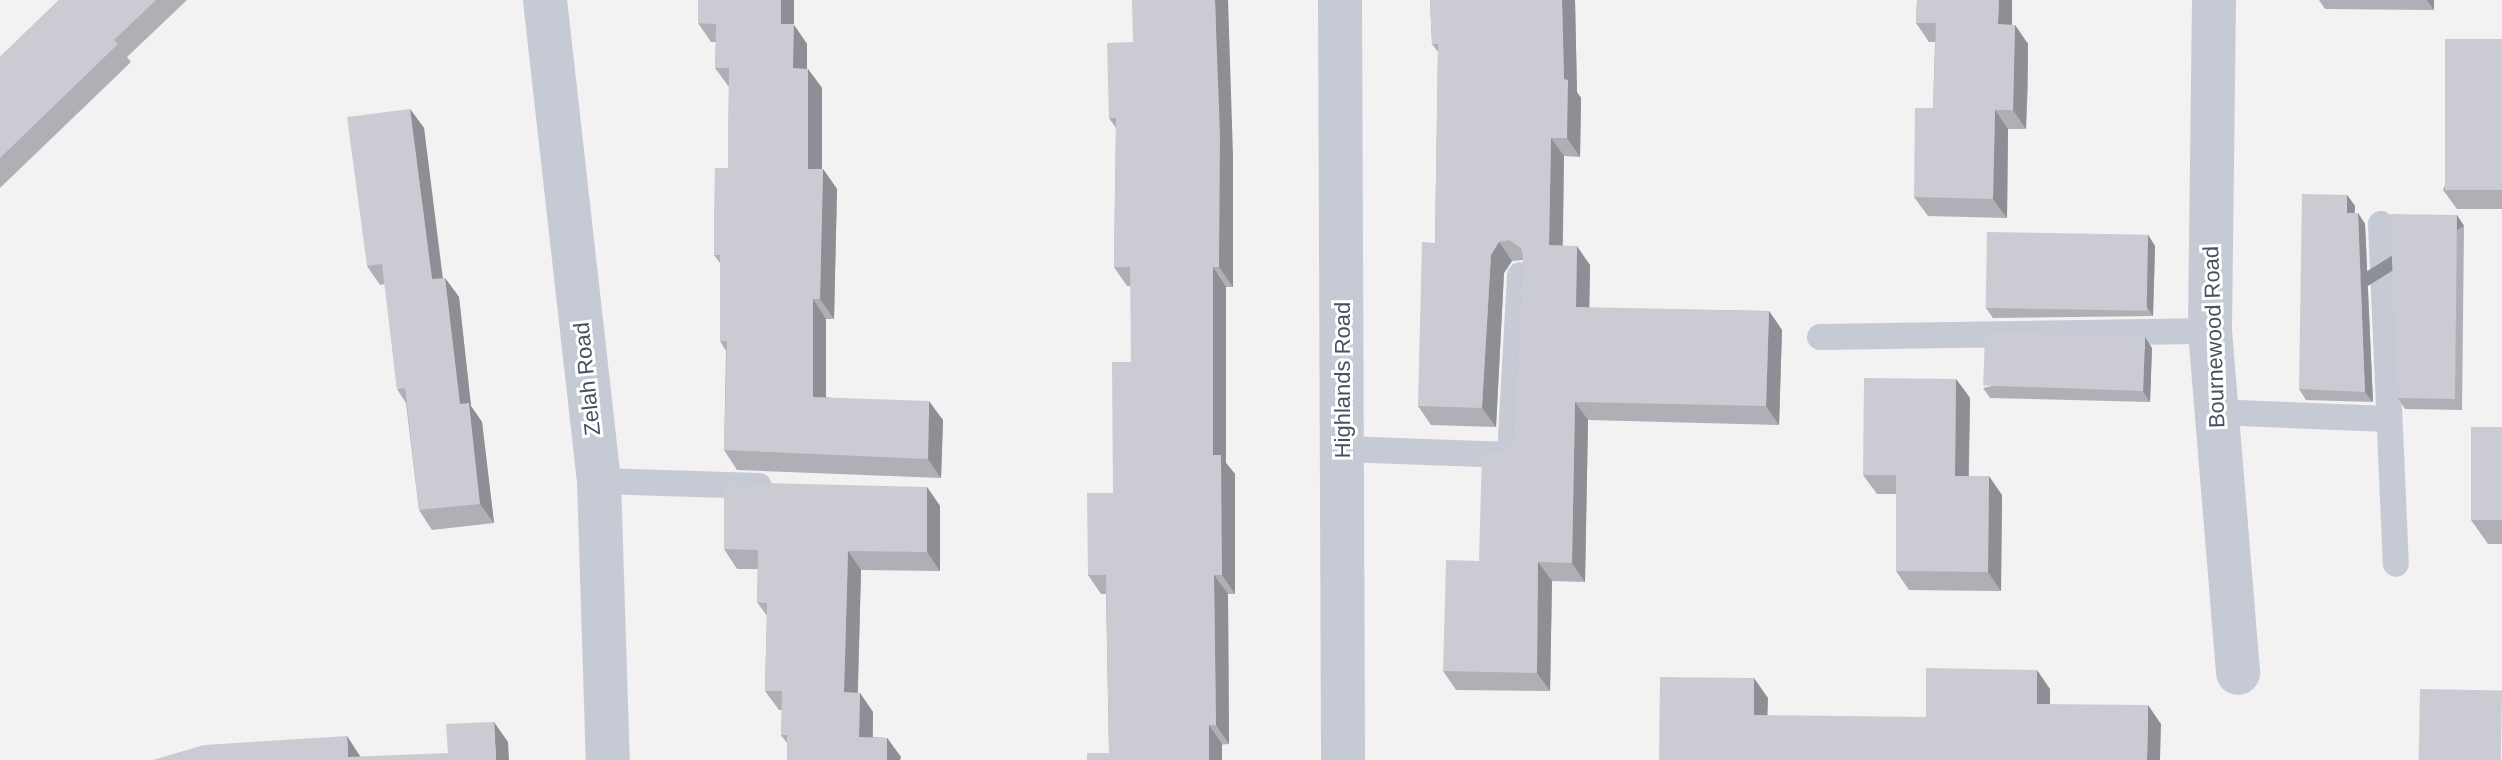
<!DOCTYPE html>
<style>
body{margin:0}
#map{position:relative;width:2502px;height:760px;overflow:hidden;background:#f3f1f1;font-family:Arial,sans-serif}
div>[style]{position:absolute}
.service>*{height:26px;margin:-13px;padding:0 13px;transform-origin:13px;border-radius:13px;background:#c5cad5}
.minor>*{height:44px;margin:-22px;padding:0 22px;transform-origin:22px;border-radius:22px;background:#c5cad5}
.wall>*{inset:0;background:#afafb5}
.shaded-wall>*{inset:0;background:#8e8f94;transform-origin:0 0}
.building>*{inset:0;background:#cbccd3;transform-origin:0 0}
span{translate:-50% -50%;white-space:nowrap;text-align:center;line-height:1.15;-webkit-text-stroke:6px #fff;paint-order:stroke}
.street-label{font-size:22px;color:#49505e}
</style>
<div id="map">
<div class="service">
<div style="left:2381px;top:224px;width:340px;rotate:87.5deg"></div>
<div style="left:1820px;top:337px;width:390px;rotate:-0.9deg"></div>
<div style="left:2214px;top:412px;width:175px;rotate:2.3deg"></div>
<div style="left:1344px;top:449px;width:166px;rotate:2.1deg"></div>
<div style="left:1510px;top:455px;width:180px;rotate:-86.8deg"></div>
<div style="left:599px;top:481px;width:160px;rotate:1.8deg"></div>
</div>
<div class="minor">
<div style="left:545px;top:0;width:484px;rotate:83.6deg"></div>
<div style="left:599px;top:481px;width:279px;rotate:88.2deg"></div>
<div style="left:1340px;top:0;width:760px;rotate:89.77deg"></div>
<div style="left:2214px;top:0;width:331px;rotate:90.7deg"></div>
<div style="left:2210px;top:331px;width:343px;rotate:85.3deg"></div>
</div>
<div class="wall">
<div style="clip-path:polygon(59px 0,187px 0,127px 57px,131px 62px,0 188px,0 57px)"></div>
<div style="clip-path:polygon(1430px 0,1575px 0,1577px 92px,1581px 98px,1580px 157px,1564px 156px,1563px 246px,1590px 265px,1589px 308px,1769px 311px,1782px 330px,1779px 425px,1588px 420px,1585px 582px,1552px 581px,1550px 691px,1456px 690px,1443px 671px,1479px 561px,1504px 451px,1513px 438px,1523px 260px,1512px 261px,1504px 273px,1496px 427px,1431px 425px,1418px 406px,1435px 243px,1438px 52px,1432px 44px)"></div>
<div style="clip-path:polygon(1917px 0,2012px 0,2012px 25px,2015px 25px,2028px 44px,2028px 86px,2026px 129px,2008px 129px,2007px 218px,1928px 216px,1914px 197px,1933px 108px,1935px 42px,1929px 42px,1916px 23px)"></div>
<div style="clip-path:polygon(2319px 0,2434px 0,2434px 10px,2325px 9px)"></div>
<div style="clip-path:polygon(698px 23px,794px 25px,807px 44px,807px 69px,808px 69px,822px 88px,822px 169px,823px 169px,837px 189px,834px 319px,826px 319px,826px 397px,943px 420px,941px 478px,737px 470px,724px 450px,726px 351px,720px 341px,720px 263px,714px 255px,728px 168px,729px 87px,715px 68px,716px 42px,711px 42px)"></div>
<div style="clip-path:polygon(2502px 39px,2502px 209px,2457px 209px,2443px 190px)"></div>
<div style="clip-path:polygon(1133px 42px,1233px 156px,1233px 287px,1226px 287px,1226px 463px,1235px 474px,1235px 594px,1228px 594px,1229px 744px,1109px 753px,1106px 594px,1101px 594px,1088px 575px,1113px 493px,1131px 362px,1131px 286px,1127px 286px,1114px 267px,1116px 128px,1109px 118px)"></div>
<div style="clip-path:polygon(410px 109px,424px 128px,443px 278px,445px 278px,459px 297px,471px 406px,482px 422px,494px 523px,432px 530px,419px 510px,406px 403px,397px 389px,385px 284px,380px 285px,367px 266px)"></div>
<div style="clip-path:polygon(2347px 195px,2355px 206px,2354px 213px,2358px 213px,2365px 224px,2373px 402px,2306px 400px,2299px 389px)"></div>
<div style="clip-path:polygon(2457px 215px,2464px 226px,2462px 410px,2405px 409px,2398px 398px)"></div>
<div style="clip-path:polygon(2148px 235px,2155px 246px,2153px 316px,1993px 318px,1986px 308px)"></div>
<div style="clip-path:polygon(2152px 348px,2150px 402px,1990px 398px,1983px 388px)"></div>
<div style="clip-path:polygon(1956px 379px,1970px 398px,1969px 476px,2002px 495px,2001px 591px,1909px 590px,1896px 571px,1896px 494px,1877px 494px,1863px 475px)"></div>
<div style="clip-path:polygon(2502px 427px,2502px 544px,2488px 544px,2471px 520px)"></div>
<div style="clip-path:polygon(927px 487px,940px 506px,940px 571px,861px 570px,858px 693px,860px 693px,873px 712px,873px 737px,887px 738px,901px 757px,787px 743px,781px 735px,782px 710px,779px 710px,765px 691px,767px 616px,757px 602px,758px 569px,737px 569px,724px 549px)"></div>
</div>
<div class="shaded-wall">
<div style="clip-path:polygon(781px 0,794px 0,794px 25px,807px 44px,807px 88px,793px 68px,781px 24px)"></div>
<div style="clip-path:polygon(1215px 0,1228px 0,1233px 156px,1233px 287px,1219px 267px)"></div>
<div style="clip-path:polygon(1562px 0,1575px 0,1577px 92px,1581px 98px,1580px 157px,1567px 138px,1564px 79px)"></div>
<div style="clip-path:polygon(1999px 0,2012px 0,2012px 44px,1998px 24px)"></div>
<div style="clip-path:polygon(2427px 0,2434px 0,2434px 10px)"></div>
<div style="clip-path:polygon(2015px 25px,2028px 44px,2026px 129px,2013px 110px)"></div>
<div style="clip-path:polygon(808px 69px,822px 88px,822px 188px,808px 169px)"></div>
<div style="clip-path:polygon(410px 109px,424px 128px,445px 299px,432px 279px)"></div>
<div style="clip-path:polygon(1995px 110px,2008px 129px,2007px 218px,1993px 199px)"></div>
<div style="clip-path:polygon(1551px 138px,1564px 156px,1562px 264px,1549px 245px)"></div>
<div style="clip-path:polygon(823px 169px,837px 189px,834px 319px,820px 299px)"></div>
<div style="clip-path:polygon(2347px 195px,2355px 206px,2354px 224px,2347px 213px)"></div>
<div style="clip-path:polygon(2358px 213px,2365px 224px,2373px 402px,2365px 392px)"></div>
<div style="left:2457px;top:215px;width:13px;height:184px;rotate:58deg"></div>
<div style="clip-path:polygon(2148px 235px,2155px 246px,2153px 316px,2146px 305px)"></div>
<div style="clip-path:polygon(1499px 242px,1512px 261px,1504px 273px,1496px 427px,1482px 408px,1491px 255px)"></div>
<div style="clip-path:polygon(1577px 246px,1590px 265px,1589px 326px,1576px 307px)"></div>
<div style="clip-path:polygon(1213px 267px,1226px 287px,1226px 463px,1235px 474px,1235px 594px,1222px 575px,1213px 455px)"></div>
<div style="clip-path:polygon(445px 278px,459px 297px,471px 406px,482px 422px,494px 523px,480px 504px,460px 404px)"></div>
<div style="clip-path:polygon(813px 299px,826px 319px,826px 416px,813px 397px)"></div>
<div style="clip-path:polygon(1769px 311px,1782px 330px,1779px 425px,1766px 406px)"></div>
<div style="clip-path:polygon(2145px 337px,2152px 348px,2150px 402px,2143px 391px)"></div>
<div style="clip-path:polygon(1956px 379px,1970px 398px,1968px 495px,1955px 476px)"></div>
<div style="clip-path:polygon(929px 401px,943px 420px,941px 478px,928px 459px)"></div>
<div style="clip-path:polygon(1575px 402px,1588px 420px,1585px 582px,1572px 563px)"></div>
<div style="clip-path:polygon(1989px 476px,2002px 495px,2001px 591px,1988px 572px)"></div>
<div style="clip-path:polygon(927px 487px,940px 506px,940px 571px,927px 552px)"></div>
<div style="clip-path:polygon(848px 551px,861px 570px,857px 712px,844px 692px)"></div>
<div style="clip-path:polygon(1538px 562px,1552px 581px,1550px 691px,1537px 673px)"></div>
<div style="clip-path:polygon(1214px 575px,1228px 594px,1229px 744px,1216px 725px)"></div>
<div style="clip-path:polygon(2037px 670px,2050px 689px,2050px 723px,2037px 704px)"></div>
<div style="clip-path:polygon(1754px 678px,1768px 698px,1767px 734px,1754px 715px)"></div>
<div style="clip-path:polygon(860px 693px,873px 712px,872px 756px,859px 737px)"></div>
<div style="clip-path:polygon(2148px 705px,2161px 724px,2160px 760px,2147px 760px)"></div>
<div style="clip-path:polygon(494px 722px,508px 742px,509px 760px,496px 760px)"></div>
<div style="clip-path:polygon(1209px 725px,1222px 744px,1222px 760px,1209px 760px)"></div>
<div style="clip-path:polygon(347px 736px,360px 756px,361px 760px,348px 757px)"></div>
<div style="clip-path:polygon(887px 738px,901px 757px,900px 760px,887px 760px)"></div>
</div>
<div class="building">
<div style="clip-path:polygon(59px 0,156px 0,114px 40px,118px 44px,0 158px,0 57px)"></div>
<div style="clip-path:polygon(698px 0,781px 0,781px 24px,794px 24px,793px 68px,808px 69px,808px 169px,823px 169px,820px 299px,813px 299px,813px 397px,929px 401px,928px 459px,724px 450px,727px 341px,720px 341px,720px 255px,714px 255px,714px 211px,715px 168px,728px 168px,729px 68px,715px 68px,716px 24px,698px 23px)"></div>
<div style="clip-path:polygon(1132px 0,1215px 0,1220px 136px,1219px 267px,1213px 267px,1213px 455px,1221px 455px,1222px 575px,1214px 575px,1216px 725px,1209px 725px,1209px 760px,1087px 760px,1087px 753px,1109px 753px,1106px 575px,1088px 575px,1087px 493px,1113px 493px,1112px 362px,1131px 362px,1130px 267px,1114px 267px,1116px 118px,1109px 118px,1107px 43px,1133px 42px)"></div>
<div style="clip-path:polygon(1430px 0,1562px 0,1564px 79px,1568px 80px,1567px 138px,1551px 138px,1549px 245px,1577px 246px,1576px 307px,1769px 311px,1766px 406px,1575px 402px,1572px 563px,1538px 562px,1537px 673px,1443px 671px,1446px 560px,1479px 561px,1482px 452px,1504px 451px,1513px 438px,1523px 257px,1521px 248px,1509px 240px,1499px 242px,1491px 255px,1482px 408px,1418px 406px,1422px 242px,1435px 243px,1438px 44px,1432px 44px)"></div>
<div style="clip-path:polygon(1917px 0,1999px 0,1998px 24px,2015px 25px,2013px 110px,1995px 110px,1993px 199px,1914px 197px,1915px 108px,1933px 108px,1936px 23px,1916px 23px)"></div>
<div style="left:2445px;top:39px;width:57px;height:151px"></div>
<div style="clip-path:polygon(410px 109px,432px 279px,445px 278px,460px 404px,469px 403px,480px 504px,419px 510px,405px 388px,397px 389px,382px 264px,367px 266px,347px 117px)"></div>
<div style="clip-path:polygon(2302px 194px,2347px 195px,2347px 213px,2358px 213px,2365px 392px,2299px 389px)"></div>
<div style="clip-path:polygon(2390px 214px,2457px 215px,2455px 399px,2398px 398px)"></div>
<div style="left:1987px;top:232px;width:161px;height:76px;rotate:1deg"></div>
<div style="left:2145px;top:337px;width:54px;height:160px;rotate:92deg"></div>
<div style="clip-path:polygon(1864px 378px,1956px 379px,1955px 476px,1989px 476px,1988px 572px,1896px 571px,1896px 475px,1863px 475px)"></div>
<div style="left:2471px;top:427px;width:31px;height:93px"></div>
<div style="clip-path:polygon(724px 482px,927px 487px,927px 552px,848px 551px,844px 692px,860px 693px,859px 737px,887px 738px,887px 760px,787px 760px,787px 735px,781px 735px,782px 691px,765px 691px,767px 603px,757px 602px,758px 550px,724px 549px)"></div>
<div style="clip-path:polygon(1926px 668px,2037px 670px,2037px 704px,2148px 705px,2147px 760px,1659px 760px,1660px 677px,1754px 678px,1754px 715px,1926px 717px)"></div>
<div style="left:2420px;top:689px;width:82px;height:71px;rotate:1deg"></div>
<div style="clip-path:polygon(494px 722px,496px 760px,153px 760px,204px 745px,347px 736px,348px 757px,448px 753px,446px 724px)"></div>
</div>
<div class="street-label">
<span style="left:2214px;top:337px;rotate:-92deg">Bournewood Road</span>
<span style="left:587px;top:379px;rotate:-96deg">Zelah Road</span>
<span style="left:1343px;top:380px;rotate:-90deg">Highlands Road</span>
</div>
</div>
